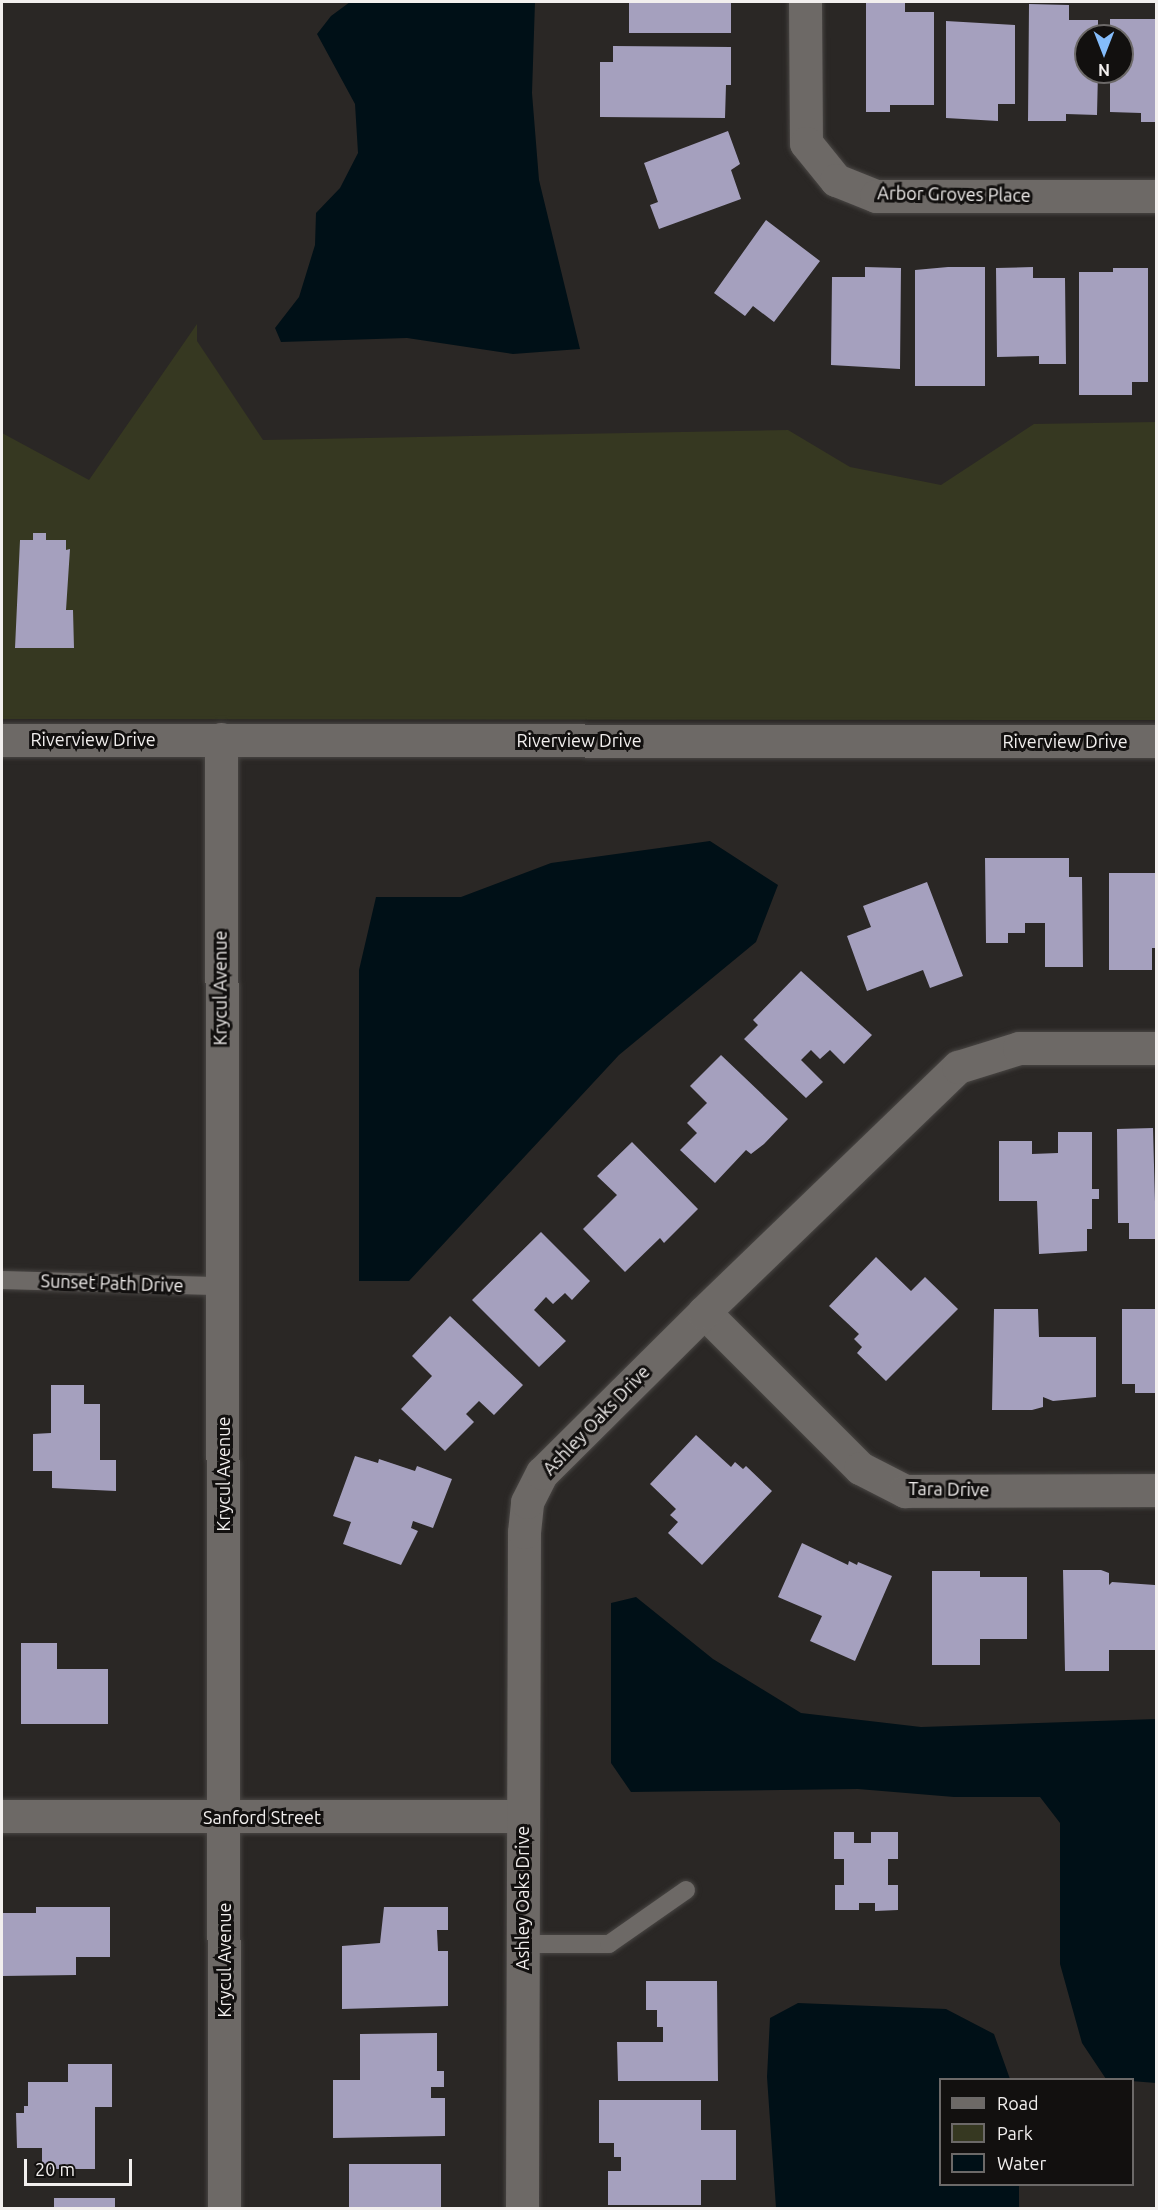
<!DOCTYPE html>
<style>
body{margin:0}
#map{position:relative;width:1158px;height:2210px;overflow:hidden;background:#2a2725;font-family:Ubuntu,sans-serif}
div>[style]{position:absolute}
.green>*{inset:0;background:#363821}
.water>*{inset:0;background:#001017}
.building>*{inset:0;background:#a5a0be;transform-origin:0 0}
.roads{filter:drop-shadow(0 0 2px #494644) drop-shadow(0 0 2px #494644)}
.service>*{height:18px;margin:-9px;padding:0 9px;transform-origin:9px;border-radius:9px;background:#6d6966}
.minor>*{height:33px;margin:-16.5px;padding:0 16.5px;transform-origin:16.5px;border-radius:16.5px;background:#6d6966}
.tertiary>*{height:33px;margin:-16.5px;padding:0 16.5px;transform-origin:16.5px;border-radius:16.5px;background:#6d6966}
span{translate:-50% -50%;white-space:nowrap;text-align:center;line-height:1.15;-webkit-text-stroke:6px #12100f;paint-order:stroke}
.street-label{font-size:18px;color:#f2efee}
.frame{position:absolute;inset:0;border:3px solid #f2efee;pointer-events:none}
.legend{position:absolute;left:939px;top:2078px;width:195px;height:108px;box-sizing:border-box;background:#12100f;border:2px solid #6c6968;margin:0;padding:8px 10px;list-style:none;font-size:18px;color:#f2efee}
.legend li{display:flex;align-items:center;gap:12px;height:30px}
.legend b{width:30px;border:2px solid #6c6968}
.north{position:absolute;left:1074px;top:24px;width:60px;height:60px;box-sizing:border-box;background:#12100f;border:2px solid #6c6968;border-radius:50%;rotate:180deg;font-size:16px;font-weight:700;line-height:24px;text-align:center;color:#f2efee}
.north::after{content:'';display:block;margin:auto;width:21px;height:27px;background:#84bcfb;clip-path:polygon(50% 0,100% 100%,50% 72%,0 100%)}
.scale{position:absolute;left:24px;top:2159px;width:108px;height:27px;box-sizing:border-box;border:3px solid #f2efee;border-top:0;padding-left:8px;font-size:18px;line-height:21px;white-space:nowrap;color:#f2efee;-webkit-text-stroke:4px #12100f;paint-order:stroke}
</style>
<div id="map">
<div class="green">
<div style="clip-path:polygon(197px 324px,197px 341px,263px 440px,788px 430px,850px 467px,941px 485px,1034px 424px,1156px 422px,1156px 720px,2px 719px,2px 433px,89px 480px)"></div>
</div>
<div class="water">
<div style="clip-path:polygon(350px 2px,535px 2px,532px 93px,539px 180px,580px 349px,513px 354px,407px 338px,281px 342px,275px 328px,299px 297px,315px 245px,316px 213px,340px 188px,358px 153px,355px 104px,317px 34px,331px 16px)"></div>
<div style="clip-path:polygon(710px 841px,778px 885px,756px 942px,619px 1055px,409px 1281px,359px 1281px,359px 970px,376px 897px,461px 897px,551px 863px)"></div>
<div style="clip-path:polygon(636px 1597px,713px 1659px,801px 1713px,921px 1727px,1156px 1719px,1156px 2083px,1106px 2079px,1082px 2043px,1060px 1964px,1060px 1823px,1040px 1797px,954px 1797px,858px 1789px,631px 1792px,611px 1763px,611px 1603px)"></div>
<div style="clip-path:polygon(798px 2003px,946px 2009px,994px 2034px,1010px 2079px,940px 2080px,940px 2184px,1019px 2185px,1019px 2208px,776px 2208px,767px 2077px,770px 2018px)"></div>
</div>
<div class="building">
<div style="left:629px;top:2px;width:102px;height:31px"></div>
<div style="clip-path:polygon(866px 2px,905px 2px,905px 12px,934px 12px,934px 105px,890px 105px,890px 112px,866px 112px)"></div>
<div style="clip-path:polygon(1029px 4px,1069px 5px,1069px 20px,1098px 20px,1098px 36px,1086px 36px,1086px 72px,1098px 72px,1097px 115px,1066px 114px,1066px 121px,1028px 121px)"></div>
<div style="clip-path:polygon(1110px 19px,1156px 19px,1156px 122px,1141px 122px,1141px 113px,1110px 112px,1110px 72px,1122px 72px,1122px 36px,1110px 36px)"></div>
<div style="clip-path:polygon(946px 21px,1015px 25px,1015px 104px,998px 104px,998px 121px,946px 118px)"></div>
<div style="clip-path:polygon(613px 46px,731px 47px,731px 85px,726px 85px,725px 118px,600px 117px,600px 62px,613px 62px)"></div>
<div style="clip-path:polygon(728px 131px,740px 164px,731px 170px,741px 199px,659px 229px,650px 205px,658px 202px,644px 163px)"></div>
<div style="clip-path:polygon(766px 220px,820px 261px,774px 322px,753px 306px,745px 316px,714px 293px)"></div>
<div style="clip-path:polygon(865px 267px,901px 268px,900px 369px,831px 365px,832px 277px,865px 277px)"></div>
<div style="clip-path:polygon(948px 267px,985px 267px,985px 386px,915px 386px,915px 270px)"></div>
<div style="clip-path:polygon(1033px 267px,1033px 278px,1065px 278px,1066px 364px,1039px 364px,1039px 356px,997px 357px,996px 268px)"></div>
<div style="clip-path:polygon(1113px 268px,1148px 268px,1148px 382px,1132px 382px,1132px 395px,1079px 395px,1079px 272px,1113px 272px)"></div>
<div style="clip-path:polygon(33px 533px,46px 533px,46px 540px,66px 540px,66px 550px,70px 549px,66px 610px,73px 610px,74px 648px,15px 648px,20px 540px,33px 540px)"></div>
<div style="clip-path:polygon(985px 858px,1069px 858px,1069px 877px,1082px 877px,1083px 967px,1045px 967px,1045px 923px,1025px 923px,1025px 933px,1008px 933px,1008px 943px,986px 943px)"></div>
<div style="clip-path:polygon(1109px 873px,1156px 873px,1156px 948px,1152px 948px,1152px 970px,1109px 970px)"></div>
<div style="clip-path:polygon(927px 882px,963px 976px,930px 988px,923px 970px,867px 991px,847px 936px,871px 927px,863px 906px)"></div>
<div style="clip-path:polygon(801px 971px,872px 1035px,844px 1064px,830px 1050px,820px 1059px,811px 1050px,801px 1060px,823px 1082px,806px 1098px,744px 1039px,758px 1025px,753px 1020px)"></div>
<div style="clip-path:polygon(721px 1055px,788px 1119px,764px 1144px,751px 1154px,746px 1150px,715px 1183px,680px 1150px,697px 1133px,687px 1123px,707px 1103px,690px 1086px)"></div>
<div style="clip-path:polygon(1153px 1128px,1156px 1239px,1129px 1239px,1129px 1223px,1118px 1223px,1117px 1129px)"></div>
<div style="clip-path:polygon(1058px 1132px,1092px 1132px,1092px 1189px,1099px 1189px,1099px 1199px,1092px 1199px,1092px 1229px,1087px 1229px,1087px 1251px,1039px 1254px,1037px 1201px,999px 1201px,999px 1141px,1032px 1141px,1032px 1154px,1058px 1153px)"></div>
<div style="clip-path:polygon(632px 1142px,698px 1209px,664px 1243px,660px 1238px,625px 1272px,583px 1229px,617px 1195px,597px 1176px)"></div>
<div style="clip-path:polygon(541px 1232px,590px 1281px,572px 1300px,565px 1293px,553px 1304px,546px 1297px,534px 1310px,566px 1341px,539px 1367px,472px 1300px)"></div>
<div style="clip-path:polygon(876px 1257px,911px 1291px,925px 1277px,958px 1309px,886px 1381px,857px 1353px,862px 1347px,854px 1339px,859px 1334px,829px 1306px)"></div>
<div style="clip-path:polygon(994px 1309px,1038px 1309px,1039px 1337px,1096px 1337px,1096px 1397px,1053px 1401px,1043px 1397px,1043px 1407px,1032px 1410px,992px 1410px)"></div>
<div style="clip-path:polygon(1122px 1309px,1156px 1309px,1156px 1393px,1135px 1393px,1135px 1384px,1122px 1384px)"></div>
<div style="clip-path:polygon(450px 1316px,523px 1385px,494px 1415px,479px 1401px,466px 1414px,474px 1422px,445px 1451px,401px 1409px,432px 1376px,412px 1356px)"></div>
<div style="clip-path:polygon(51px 1385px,84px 1385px,84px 1404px,100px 1404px,100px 1460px,116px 1460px,116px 1491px,52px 1488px,52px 1471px,33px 1471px,33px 1434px,51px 1433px)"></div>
<div style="clip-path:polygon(696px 1435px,731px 1467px,735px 1462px,743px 1469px,746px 1466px,772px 1491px,702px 1565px,668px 1533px,678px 1522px,670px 1515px,676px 1509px,650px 1484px)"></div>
<div style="clip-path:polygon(355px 1456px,378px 1463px,379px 1459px,415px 1471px,417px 1466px,452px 1479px,433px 1528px,413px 1521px,411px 1528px,418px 1531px,401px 1565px,343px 1544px,351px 1522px,333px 1516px)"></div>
<div style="clip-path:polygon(802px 1543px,848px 1565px,849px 1561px,857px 1565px,858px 1562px,892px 1576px,855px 1661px,810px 1641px,822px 1616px,778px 1597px)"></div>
<div style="clip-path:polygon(1063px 1570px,1101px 1570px,1109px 1573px,1109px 1585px,1112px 1582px,1155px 1585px,1155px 1650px,1109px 1650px,1109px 1671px,1065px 1671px)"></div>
<div style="clip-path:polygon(932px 1571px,980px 1571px,980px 1577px,1027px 1577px,1027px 1639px,980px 1639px,980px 1665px,932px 1665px)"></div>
<div style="clip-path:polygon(21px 1643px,57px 1643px,57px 1669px,108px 1669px,108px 1724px,21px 1724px)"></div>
<div style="clip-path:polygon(834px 1832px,854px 1832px,854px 1843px,871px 1843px,871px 1832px,898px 1832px,898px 1859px,888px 1859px,888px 1885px,898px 1885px,898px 1910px,875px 1911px,875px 1903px,859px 1903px,859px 1910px,835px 1910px,835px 1885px,844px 1885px,844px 1859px,834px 1859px)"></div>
<div style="clip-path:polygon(36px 1907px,110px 1907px,110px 1957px,76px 1957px,76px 1975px,2px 1976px,2px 1913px,36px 1913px)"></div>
<div style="clip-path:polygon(384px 1907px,448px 1907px,448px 1930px,437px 1930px,438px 1951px,448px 1951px,448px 2006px,342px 2009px,342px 1946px,380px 1943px)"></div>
<div style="clip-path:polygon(646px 1981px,717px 1981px,718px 2081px,618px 2081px,617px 2042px,663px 2042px,663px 2027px,657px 2027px,657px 2010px,646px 2010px)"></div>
<div style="clip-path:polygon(437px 2033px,437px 2071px,444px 2071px,444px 2087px,431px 2087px,431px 2098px,445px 2098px,445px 2136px,333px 2138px,333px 2080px,360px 2080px,360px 2034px)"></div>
<div style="clip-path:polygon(68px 2064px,112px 2064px,112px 2107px,95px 2107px,95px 2169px,42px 2169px,42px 2148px,17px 2148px,16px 2113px,24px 2113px,24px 2106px,28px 2106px,28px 2082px,68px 2082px)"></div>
<div style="clip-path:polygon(599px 2100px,701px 2100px,701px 2130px,736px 2130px,736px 2180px,701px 2180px,701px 2205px,608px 2205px,608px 2171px,621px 2171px,621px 2157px,614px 2157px,614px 2143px,599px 2143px)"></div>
<div style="left:441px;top:2164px;width:43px;height:92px;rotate:90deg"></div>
<div style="left:115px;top:2198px;width:10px;height:61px;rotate:90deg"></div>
</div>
<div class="roads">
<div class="service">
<div style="left:2px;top:1280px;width:220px;rotate:1.6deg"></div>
<div style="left:522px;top:1944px;width:87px"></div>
<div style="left:609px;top:1944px;width:94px;rotate:-35deg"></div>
</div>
<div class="minor">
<div style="left:805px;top:2px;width:141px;rotate:89.6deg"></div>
<div style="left:806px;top:143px;width:48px;rotate:51deg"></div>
<div style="left:836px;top:180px;width:43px;rotate:21.8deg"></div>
<div style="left:876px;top:196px;width:280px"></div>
<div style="left:704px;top:1312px;width:221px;rotate:45deg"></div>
<div style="left:860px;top:1468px;width:51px;rotate:27.1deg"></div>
<div style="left:905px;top:1491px;width:251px;rotate:-0.2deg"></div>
<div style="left:2px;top:1816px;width:520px"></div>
<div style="left:522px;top:2208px;width:676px;rotate:-89.83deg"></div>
<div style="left:524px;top:1532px;width:30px;rotate:-84deg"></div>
<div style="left:527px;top:1502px;width:33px;rotate:-63deg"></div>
<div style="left:542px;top:1473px;width:228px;rotate:-44.8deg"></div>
<div style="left:704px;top:1312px;width:353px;rotate:-44deg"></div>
<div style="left:958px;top:1067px;width:64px;rotate:-17.3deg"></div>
<div style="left:1019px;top:1048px;width:137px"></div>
</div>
<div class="tertiary">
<div style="left:221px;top:739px;width:1469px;rotate:89.88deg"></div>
<div style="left:2px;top:740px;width:1154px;rotate:0.05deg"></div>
</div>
</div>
<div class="street-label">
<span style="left:954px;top:194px;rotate:1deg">Arbor Groves Place</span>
<span style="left:93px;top:739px">Riverview Drive</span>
<span style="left:579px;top:740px">Riverview Drive</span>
<span style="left:1065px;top:741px">Riverview Drive</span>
<span style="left:220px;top:988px;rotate:-90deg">Krycul Avenue</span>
<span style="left:112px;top:1283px;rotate:2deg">Sunset Path Drive</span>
<span style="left:596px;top:1420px;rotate:-46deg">Ashley Oaks Drive</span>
<span style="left:223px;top:1474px;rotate:-90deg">Krycul Avenue</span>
<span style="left:949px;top:1489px;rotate:1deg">Tara Drive</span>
<span style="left:262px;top:1817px">Sanford Street</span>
<span style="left:522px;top:1898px;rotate:-90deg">Ashley Oaks Drive</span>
<span style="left:224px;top:1960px;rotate:-90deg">Krycul Avenue</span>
</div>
<div class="frame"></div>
<ul class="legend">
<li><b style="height:8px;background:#6d6966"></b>Road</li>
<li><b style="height:16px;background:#363821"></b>Park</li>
<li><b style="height:16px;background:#001017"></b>Water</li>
</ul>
<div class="north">N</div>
<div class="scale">20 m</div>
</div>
